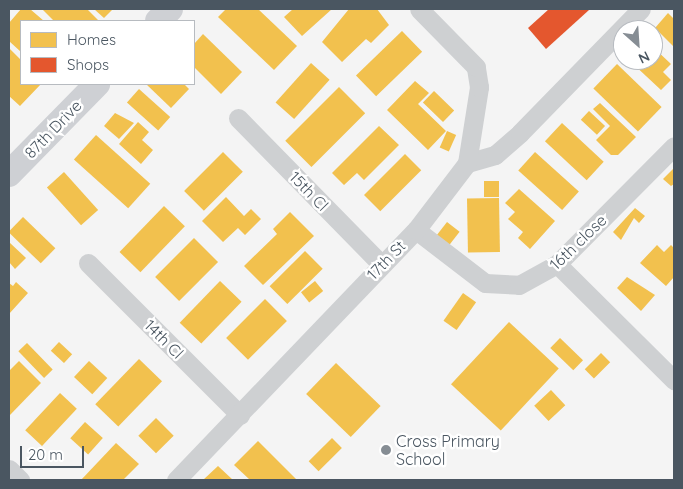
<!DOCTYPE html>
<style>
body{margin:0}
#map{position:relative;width:683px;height:489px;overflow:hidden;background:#f4f4f4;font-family:Quicksand,sans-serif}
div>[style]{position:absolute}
.homes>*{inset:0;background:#f2c14e;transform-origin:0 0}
.shops>*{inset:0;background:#e4572e}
.street>*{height:19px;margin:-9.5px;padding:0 9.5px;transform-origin:9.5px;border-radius:9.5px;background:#ced0d2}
.secondary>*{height:26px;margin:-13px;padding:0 13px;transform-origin:13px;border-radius:13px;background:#ced0d4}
.dots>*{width:14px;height:14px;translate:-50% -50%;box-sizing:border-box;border:2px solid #fff;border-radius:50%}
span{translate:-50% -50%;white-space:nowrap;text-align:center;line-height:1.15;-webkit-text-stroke:5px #fff;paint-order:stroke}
.street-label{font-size:16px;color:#4a5661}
.poi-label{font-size:16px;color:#4a5661}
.left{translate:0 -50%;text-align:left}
.frame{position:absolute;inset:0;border:10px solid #4a5661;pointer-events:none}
.legend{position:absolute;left:20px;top:20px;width:175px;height:65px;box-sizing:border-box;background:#fff;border:1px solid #b7bbc0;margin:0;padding:6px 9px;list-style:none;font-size:15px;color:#4a5661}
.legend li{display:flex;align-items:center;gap:10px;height:25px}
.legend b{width:25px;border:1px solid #b7bbc0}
.north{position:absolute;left:613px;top:20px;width:50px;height:50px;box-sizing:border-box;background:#fff;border:1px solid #b7bbc0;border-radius:50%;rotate:154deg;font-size:14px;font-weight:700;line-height:20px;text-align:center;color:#4a5661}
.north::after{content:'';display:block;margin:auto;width:18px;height:22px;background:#868d94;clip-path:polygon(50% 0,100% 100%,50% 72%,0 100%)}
.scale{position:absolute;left:20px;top:446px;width:64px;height:22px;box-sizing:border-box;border:2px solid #4a5661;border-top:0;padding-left:6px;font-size:15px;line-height:18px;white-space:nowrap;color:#4a5661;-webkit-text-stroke:4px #fff;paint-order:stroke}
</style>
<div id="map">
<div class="homes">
<div style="clip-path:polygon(21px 9px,30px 9px,44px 21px,21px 21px,21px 52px,9px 41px,9px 23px)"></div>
<div style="clip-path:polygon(42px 9px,87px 9px,99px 21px,54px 21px)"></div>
<div style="clip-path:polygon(94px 9px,113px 9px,104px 18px)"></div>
<div style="clip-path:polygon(226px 9px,258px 9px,297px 46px,274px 70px,218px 17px)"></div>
<div style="clip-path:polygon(293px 9px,332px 9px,302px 36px,284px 17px)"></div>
<div style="clip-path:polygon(349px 9px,377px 9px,389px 25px,371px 43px,366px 39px,342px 62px,322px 42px)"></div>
<div style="clip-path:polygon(668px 13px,674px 19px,674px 47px,655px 28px)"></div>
<div style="left:402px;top:31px;width:29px;height:64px;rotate:46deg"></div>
<div style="clip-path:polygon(203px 34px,242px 72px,221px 94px,194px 67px,194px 44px)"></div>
<div style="clip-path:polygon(653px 47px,671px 64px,663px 72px,671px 80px,661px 90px,631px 62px,653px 60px)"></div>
<div style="clip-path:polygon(9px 48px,21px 60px,21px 84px,41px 84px,20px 106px,9px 96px)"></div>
<div style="left:311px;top:63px;width:25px;height:53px;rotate:42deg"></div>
<div style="left:617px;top:64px;width:62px;height:34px;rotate:44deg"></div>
<div style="clip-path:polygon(415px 81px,429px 93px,418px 104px,446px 131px,428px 150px,387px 110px)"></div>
<div style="clip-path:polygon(146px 84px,184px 84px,189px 89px,171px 108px)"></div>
<div style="left:339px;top:87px;width:37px;height:76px;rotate:45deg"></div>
<div style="left:139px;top:89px;width:42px;height:18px;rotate:42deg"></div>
<div style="left:434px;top:91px;width:28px;height:16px;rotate:44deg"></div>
<div style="clip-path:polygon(600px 103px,636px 137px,618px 155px,611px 155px,596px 140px,610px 126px,593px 109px)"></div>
<div style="left:589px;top:111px;width:22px;height:12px;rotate:43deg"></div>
<div style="clip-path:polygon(115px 113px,134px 123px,119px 139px,104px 126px)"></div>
<div style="clip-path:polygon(138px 122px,149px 132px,142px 140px,153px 150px,141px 164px,119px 144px)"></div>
<div style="left:562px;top:123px;width:57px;height:25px;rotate:43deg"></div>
<div style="clip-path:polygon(379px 126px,399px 145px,364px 180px,357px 173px,344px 185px,332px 173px)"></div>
<div style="left:447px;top:131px;width:10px;height:18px;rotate:24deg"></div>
<div style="left:96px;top:135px;width:73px;height:33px;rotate:42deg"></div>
<div style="left:223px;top:152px;width:28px;height:55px;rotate:45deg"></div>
<div style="left:535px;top:152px;width:59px;height:25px;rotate:42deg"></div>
<div style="left:405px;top:154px;width:23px;height:58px;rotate:45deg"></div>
<div style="clip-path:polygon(674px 168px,674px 184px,671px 186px,663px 179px)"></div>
<div style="left:64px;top:172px;width:51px;height:23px;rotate:48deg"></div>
<div style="left:484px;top:181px;width:15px;height:16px"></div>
<div style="clip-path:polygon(519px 189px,555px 221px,530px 249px,518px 238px,523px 232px,508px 219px,515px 212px,505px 203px)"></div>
<div style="clip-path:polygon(226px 197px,244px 216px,251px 209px,261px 219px,245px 235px,238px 228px,223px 242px,202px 221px)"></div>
<div style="left:499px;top:198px;width:54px;height:32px;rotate:89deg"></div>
<div style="left:164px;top:206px;width:29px;height:64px;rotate:44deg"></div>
<div style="clip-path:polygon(635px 208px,645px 216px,639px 223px,634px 218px,621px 240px,613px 232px)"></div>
<div style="clip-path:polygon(290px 212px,314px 236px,263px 285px,244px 266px,277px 234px,273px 229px)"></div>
<div style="left:23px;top:217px;width:45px;height:21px;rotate:44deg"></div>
<div style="left:447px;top:222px;width:16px;height:18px;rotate:38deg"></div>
<div style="left:194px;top:238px;width:34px;height:55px;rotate:45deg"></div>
<div style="clip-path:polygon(9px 242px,26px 258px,15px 269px,9px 262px)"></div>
<div style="clip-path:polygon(657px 245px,664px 252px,671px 245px,674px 248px,674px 277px,666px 286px,640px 263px)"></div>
<div style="left:305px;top:251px;width:25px;height:50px;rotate:45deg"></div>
<div style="clip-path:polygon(627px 277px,655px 295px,641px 311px,617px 288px)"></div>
<div style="left:220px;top:281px;width:30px;height:58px;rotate:44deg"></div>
<div style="left:315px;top:281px;width:13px;height:18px;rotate:51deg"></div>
<div style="clip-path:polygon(16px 282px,28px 293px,9px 314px,9px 283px,13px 286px)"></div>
<div style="left:463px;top:293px;width:16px;height:34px;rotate:35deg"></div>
<div style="left:265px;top:299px;width:31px;height:55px;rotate:45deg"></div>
<div style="left:509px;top:322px;width:68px;height:85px;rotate:43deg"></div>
<div style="left:560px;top:338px;width:32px;height:14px;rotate:44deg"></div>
<div style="left:59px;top:342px;width:18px;height:12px;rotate:43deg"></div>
<div style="left:27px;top:343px;width:37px;height:12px;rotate:46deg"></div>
<div style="left:601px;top:353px;width:13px;height:23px;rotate:45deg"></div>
<div style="left:139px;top:359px;width:32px;height:63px;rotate:44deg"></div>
<div style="clip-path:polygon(19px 361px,41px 383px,9px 416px,9px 371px)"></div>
<div style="left:89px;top:361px;width:25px;height:22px;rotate:43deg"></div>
<div style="left:336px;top:363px;width:62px;height:43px;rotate:44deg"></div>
<div style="left:551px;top:390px;width:21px;height:23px;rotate:47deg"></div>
<div style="left:60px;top:393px;width:23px;height:51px;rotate:43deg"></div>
<div style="left:156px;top:418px;width:25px;height:25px;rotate:45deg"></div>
<div style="left:85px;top:422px;width:24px;height:22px;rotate:42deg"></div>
<div style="left:332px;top:438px;width:14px;height:33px;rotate:45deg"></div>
<div style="clip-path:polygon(258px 441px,297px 480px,250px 480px,234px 465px)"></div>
<div style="clip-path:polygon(116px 443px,139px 464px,123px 480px,81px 480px)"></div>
<div style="clip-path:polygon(218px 466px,233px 480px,203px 480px)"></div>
</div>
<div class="shops">
<div style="clip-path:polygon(549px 9px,589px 10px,546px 49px,528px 28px)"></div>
</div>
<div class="street">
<div style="left:238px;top:118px;width:204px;rotate:45.6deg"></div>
<div style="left:467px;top:163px;width:29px;rotate:-16deg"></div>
<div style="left:495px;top:155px;width:33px;rotate:-41deg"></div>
<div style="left:520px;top:133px;width:173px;rotate:-45.7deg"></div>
<div style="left:416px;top:230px;width:87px;rotate:37.5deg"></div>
<div style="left:485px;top:283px;width:34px;rotate:3deg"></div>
<div style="left:519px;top:285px;width:43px;rotate:-28.9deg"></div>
<div style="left:557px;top:264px;width:166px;rotate:-45.2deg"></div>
<div style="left:88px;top:263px;width:215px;rotate:45deg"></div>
<div style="left:557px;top:264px;width:165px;rotate:44.8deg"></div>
<div style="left:9px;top:469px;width:16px;rotate:45deg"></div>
<div style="left:176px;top:480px;width:347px;rotate:-46.2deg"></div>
<div style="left:416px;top:230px;width:84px;rotate:-52.7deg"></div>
<div style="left:467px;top:163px;width:77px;rotate:-81deg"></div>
<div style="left:479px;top:87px;width:20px;rotate:-99deg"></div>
<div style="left:476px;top:67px;width:81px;rotate:-134.5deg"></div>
</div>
<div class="secondary">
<div style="left:158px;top:21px;width:17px;rotate:-45deg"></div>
<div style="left:9px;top:174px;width:126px;rotate:-45.6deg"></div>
</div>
<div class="dots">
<div style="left:386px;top:450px;background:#868d94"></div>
</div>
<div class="street-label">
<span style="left:53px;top:129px;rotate:-46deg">87th Drive</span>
<span style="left:309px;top:191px;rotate:46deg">15th Cl</span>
<span style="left:578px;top:242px;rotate:-44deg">16th close</span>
<span style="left:386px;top:260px;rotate:-46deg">17th St</span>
<span style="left:164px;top:339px;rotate:45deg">14th Cl</span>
</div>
<div class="poi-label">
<span class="left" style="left:396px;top:450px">Cross Primary<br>School</span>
</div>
<div class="frame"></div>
<ul class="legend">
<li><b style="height:14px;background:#f2c14e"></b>Homes</li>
<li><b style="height:14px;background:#e4572e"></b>Shops</li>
</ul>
<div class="north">N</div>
<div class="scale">20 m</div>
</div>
